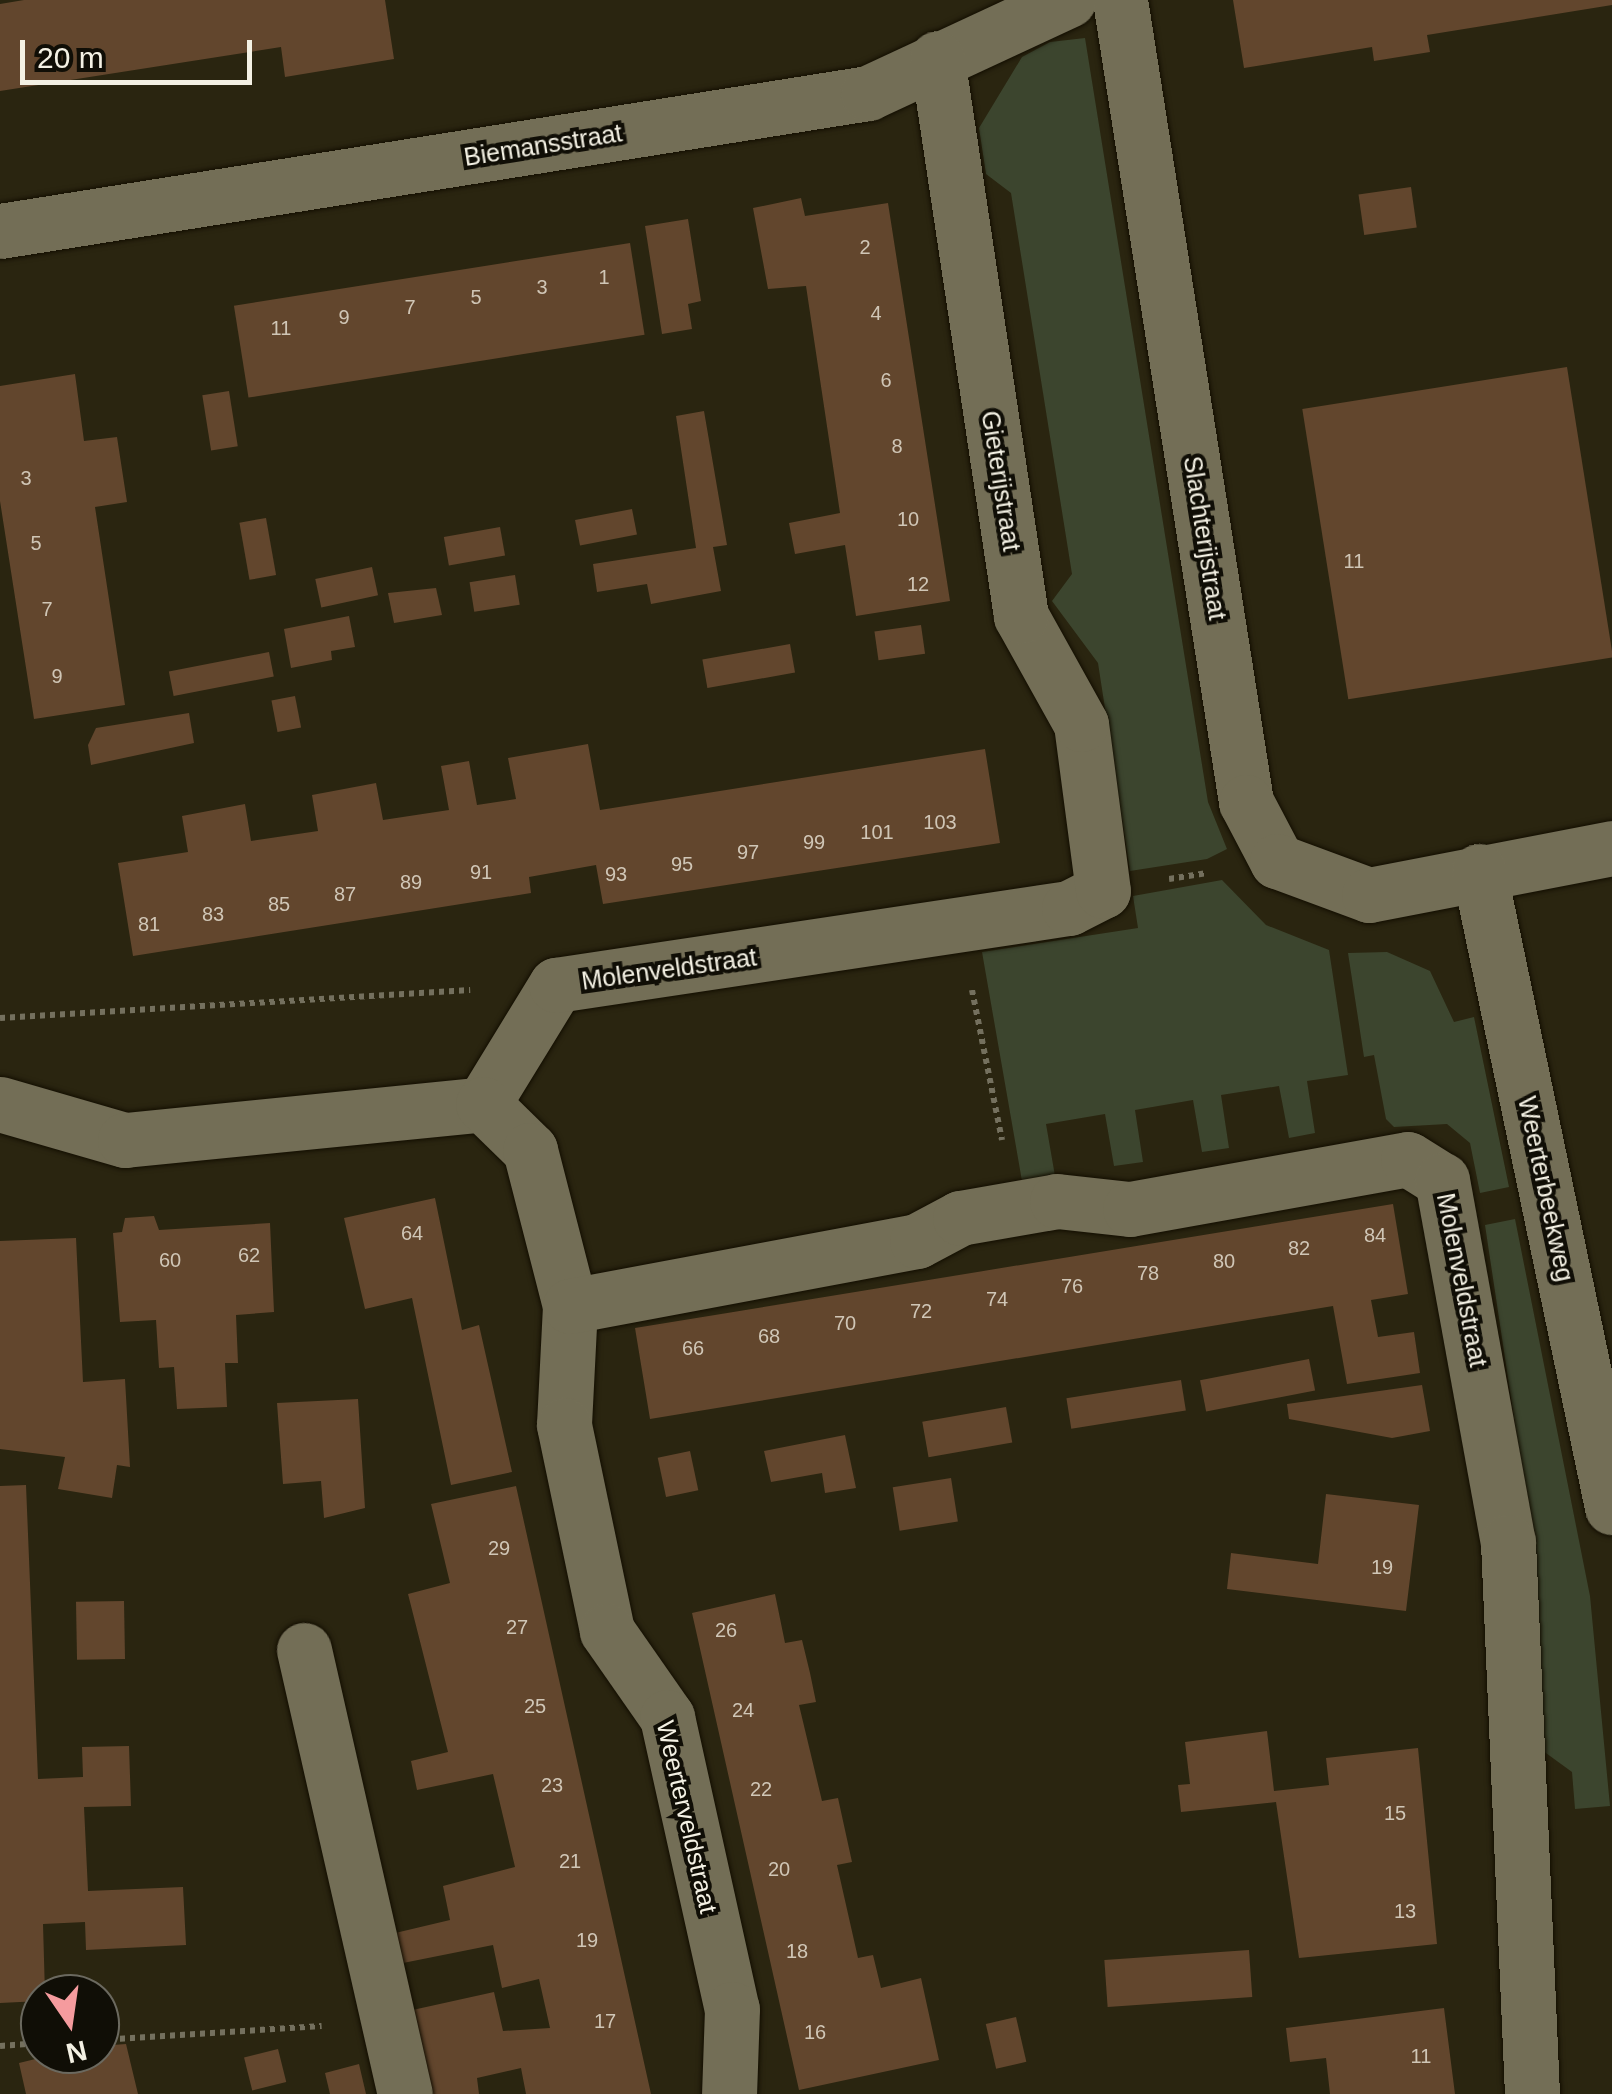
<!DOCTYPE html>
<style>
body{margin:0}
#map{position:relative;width:1612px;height:2094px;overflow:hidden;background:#2a2510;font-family:Arial,sans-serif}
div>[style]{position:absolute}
.green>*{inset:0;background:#3c452e}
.building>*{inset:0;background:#62462d;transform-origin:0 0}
.path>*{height:6px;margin-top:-3px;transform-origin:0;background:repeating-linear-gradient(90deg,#74705e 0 5px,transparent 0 10px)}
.roads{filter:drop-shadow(0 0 2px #130e00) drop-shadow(0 0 2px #130e00)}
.street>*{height:55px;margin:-27.5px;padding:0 27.5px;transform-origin:27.5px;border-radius:27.5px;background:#736e56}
span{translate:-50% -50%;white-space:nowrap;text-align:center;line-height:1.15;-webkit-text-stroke:8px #100e06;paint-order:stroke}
.number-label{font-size:20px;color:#d0c6b6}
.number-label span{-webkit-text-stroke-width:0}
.street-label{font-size:25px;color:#f4f1e4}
.north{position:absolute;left:20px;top:1974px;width:100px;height:100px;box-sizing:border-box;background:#100e06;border:2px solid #6b695f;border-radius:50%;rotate:167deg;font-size:28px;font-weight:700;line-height:40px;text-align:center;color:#f4f1e4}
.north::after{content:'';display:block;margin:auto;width:35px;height:45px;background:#f59b9e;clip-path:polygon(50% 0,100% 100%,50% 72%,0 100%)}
.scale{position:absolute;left:20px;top:40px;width:232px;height:45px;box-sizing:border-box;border:5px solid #f4f1e4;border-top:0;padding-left:12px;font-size:30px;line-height:35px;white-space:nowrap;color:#f4f1e4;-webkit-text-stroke:8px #100e06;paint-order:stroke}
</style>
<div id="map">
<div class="green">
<div style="clip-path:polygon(1085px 38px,1208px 802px,1227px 849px,1207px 859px,1130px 871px,1098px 663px,1052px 601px,1072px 574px,1011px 193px,986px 174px,979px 128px,1022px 57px,1050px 42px)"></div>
<div style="clip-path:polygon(1222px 880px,1266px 925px,1329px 950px,1348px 1075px,1307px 1081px,1315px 1133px,1289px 1138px,1279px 1086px,1221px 1095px,1229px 1148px,1202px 1152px,1193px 1100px,1135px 1110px,1143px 1162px,1114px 1166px,1105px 1114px,1046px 1124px,1055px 1176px,1022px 1181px,982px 952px,1138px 928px,1133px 896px)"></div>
<div style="clip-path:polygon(1387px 952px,1430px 971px,1454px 1022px,1474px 1017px,1509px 1187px,1480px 1193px,1470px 1143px,1447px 1124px,1394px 1127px,1386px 1119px,1374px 1055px,1364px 1057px,1348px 953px)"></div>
<div style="clip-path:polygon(1515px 1219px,1590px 1596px,1610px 1806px,1575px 1809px,1572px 1772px,1539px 1748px,1530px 1525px,1485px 1225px)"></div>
</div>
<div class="building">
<div style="clip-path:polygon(24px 0,385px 0,394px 59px,285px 77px,281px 47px,0 91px,0 4px)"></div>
<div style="clip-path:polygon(1233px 0,1612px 0,1612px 5px,1427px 35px,1430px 52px,1374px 61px,1372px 47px,1244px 68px)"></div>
<div style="left:1411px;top:187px;width:41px;height:53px;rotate:82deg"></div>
<div style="clip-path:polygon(801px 198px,805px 216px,888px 203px,950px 601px,856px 616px,845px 545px,795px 554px,789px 523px,840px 513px,806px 286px,768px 289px,753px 208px)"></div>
<div style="clip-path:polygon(688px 219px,701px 301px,688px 304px,692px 329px,662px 334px,645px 226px)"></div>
<div style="left:630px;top:243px;width:93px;height:401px;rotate:81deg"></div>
<div style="left:1567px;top:367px;width:294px;height:268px;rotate:81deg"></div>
<div style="clip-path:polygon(75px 374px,84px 441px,117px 437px,127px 502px,95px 507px,125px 705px,34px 719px,0 501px,0 386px)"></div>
<div style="left:229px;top:391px;width:56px;height:27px;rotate:81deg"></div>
<div style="clip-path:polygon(704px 411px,727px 545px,713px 547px,721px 591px,651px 604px,647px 584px,597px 592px,593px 564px,696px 548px,676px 416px)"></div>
<div style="left:632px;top:509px;width:26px;height:58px;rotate:79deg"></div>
<div style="left:266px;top:518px;width:58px;height:27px;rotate:80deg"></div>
<div style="left:500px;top:527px;width:29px;height:57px;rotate:80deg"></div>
<div style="left:372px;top:567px;width:29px;height:58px;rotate:78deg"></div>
<div style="left:515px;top:575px;width:30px;height:46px;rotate:81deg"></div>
<div style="clip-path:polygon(436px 588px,442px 615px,394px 623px,388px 593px)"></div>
<div style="clip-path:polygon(349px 616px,355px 647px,331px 651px,332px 660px,291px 668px,284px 629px)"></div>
<div style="left:921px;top:625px;width:29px;height:47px;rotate:82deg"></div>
<div style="left:790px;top:644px;width:29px;height:89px;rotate:80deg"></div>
<div style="left:269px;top:652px;width:25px;height:102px;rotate:79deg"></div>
<div style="left:295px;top:696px;width:32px;height:24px;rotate:79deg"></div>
<div style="clip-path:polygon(189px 713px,194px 743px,91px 765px,88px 745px,96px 728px)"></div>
<div style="clip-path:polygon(588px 744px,600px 810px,985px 749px,1000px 843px,603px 904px,596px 865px,529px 877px,531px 893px,133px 956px,118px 863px,188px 852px,182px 816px,245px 804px,251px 841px,318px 831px,312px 795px,376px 783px,383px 820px,449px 810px,441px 766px,469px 761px,477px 805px,516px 799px,508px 758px)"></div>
<div style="clip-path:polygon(435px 1198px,462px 1330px,479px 1325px,512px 1472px,451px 1485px,412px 1298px,365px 1309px,344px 1218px)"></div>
<div style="clip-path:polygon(1393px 1204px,1408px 1294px,1371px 1300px,1378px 1337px,1414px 1332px,1420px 1373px,1347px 1384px,1333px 1306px,650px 1419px,635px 1328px)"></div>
<div style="clip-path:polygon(154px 1216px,159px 1230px,270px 1223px,274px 1312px,236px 1315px,238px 1363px,225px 1363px,227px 1407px,177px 1409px,174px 1367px,159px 1368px,156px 1320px,120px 1322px,113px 1233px,122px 1232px,125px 1218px)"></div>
<div style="clip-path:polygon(76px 1238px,83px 1382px,125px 1379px,130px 1467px,117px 1465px,112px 1498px,58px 1489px,65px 1457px,0 1449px,0 1241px)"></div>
<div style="left:1309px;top:1359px;width:32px;height:111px;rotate:79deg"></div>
<div style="left:1181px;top:1380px;width:31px;height:116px;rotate:81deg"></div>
<div style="clip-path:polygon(1422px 1385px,1430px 1431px,1392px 1438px,1289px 1419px,1287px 1404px)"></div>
<div style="clip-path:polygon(358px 1399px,365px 1508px,324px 1518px,321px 1481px,283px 1484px,277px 1403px)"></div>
<div style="left:1006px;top:1407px;width:36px;height:85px;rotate:80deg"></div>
<div style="clip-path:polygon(845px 1435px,856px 1488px,825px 1493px,822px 1473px,771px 1482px,764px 1451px)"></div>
<div style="left:690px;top:1451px;width:40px;height:33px;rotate:78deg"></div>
<div style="left:951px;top:1478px;width:44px;height:59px;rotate:81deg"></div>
<div style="clip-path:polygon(26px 1485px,38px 1779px,83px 1777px,82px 1747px,129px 1746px,131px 1806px,84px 1807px,88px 1891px,183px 1887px,186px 1945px,86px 1950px,85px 1922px,43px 1924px,45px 1994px,40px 2001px,0 2003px,0 1486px)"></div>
<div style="clip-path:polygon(516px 1486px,651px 2094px,526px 2094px,521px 2068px,477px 2078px,479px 2094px,427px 2094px,408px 2011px,494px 1992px,503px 2031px,550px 2028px,539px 1979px,502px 1988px,493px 1945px,398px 1964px,391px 1934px,450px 1920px,443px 1886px,515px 1867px,493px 1774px,417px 1790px,411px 1761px,448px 1752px,408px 1594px,450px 1583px,431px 1504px)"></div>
<div style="clip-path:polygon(1326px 1494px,1419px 1505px,1406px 1611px,1227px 1589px,1231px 1553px,1318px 1564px)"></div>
<div style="clip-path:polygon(775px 1594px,785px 1643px,802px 1640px,810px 1673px,816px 1702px,799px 1705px,822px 1801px,838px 1798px,852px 1862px,837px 1865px,858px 1958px,873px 1955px,881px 1988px,921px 1978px,939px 2060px,799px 2090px,692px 1613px)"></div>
<div style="left:124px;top:1601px;width:58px;height:48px;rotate:89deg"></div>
<div style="clip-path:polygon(1267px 1731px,1274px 1791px,1329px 1785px,1326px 1758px,1418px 1748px,1437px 1944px,1299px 1958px,1276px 1802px,1181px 1812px,1178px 1785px,1190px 1784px,1185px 1742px)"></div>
<div style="left:1249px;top:1950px;width:47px;height:145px;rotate:86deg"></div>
<div style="clip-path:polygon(1444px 2008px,1455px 2094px,1330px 2094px,1326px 2058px,1290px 2062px,1286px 2028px)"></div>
<div style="left:1016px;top:2017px;width:46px;height:31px;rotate:77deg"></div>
<div style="clip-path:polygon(126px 2044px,138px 2094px,26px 2094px,19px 2063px,56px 2054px,100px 2054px,100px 2046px)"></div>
<div style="left:278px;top:2049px;width:34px;height:35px;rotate:76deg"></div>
<div style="clip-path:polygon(359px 2064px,366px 2094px,330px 2094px,325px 2073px)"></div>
</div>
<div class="path">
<div style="left:1169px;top:879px;width:37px;rotate:-9deg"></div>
<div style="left:972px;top:990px;width:153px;rotate:78.7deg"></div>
<div style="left:0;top:1018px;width:471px;rotate:-3.4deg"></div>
<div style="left:100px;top:2040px;width:222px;rotate:-3.6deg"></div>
<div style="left:0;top:2046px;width:40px;rotate:-4.3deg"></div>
</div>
<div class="roads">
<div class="street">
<div style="left:1120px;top:0;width:812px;rotate:81.07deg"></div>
<div style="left:1246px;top:802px;width:67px;rotate:62.3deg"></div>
<div style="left:1277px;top:861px;width:98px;rotate:20.3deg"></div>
<div style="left:1369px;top:895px;width:248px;rotate:-10.9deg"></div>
<div style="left:0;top:231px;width:879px;rotate:-9.03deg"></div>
<div style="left:868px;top:93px;width:221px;rotate:-24.9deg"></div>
<div style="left:1479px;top:871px;width:650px;rotate:78.19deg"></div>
<div style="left:0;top:1104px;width:130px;rotate:16.1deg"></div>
<div style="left:125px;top:1140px;width:360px;rotate:-5.7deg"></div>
<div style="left:483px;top:1104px;width:140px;rotate:-58.5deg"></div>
<div style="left:556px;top:985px;width:519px;rotate:-8.54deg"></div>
<div style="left:1069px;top:908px;width:38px;rotate:-27deg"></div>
<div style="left:1103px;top:891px;width:168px;rotate:-97.5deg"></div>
<div style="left:1081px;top:724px;width:124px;rotate:-119.1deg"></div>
<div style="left:1021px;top:616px;width:564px;rotate:-98.56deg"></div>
<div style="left:483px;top:1104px;width:66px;rotate:44.4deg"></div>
<div style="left:530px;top:1150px;width:161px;rotate:75.6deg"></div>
<div style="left:570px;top:1306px;width:119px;rotate:92.9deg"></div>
<div style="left:564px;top:1425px;width:210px;rotate:78.2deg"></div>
<div style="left:607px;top:1631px;width:105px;rotate:55.1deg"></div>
<div style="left:667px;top:1717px;width:299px;rotate:77.5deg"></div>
<div style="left:732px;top:2009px;width:85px;rotate:92deg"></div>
<div style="left:570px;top:1306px;width:353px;rotate:-10.6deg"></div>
<div style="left:917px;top:1241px;width:49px;rotate:-28.1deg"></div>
<div style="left:960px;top:1218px;width:98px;rotate:-9.9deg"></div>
<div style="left:1057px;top:1201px;width:73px;rotate:6.3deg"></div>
<div style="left:1130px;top:1209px;width:282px;rotate:-10.2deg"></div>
<div style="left:1408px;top:1159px;width:40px;rotate:32deg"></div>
<div style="left:1442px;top:1180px;width:368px;rotate:79.7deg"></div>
<div style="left:1508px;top:1542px;width:553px;rotate:87.51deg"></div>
<div style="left:304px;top:1650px;width:455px;rotate:77.2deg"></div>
</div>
</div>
<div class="number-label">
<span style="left:865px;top:247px">2</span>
<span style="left:604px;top:277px">1</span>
<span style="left:542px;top:287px">3</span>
<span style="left:476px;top:297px">5</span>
<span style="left:410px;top:307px">7</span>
<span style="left:876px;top:313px">4</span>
<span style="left:344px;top:317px">9</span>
<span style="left:281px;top:328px">11</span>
<span style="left:886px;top:380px">6</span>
<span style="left:897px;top:446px">8</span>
<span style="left:26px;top:478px">3</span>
<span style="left:908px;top:519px">10</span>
<span style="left:36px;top:543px">5</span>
<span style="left:1354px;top:561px">11</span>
<span style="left:918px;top:584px">12</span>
<span style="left:47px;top:609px">7</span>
<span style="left:57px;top:676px">9</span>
<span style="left:940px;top:822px">103</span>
<span style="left:877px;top:832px">101</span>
<span style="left:814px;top:842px">99</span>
<span style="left:748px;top:852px">97</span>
<span style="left:682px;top:864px">95</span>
<span style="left:481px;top:872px">91</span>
<span style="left:616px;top:874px">93</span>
<span style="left:411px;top:882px">89</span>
<span style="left:345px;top:894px">87</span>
<span style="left:279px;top:904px">85</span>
<span style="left:213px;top:914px">83</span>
<span style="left:149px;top:924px">81</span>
<span style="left:412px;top:1233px">64</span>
<span style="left:1375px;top:1235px">84</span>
<span style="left:1299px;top:1248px">82</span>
<span style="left:249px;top:1255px">62</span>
<span style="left:170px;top:1260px">60</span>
<span style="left:1224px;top:1261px">80</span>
<span style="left:1148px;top:1273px">78</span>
<span style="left:1072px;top:1286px">76</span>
<span style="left:997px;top:1299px">74</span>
<span style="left:921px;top:1311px">72</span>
<span style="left:845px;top:1323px">70</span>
<span style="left:769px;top:1336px">68</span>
<span style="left:693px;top:1348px">66</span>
<span style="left:499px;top:1548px">29</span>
<span style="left:1382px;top:1567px">19</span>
<span style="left:517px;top:1627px">27</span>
<span style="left:726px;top:1630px">26</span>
<span style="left:535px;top:1706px">25</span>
<span style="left:743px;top:1710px">24</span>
<span style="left:552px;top:1785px">23</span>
<span style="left:761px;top:1789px">22</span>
<span style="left:1395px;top:1813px">15</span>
<span style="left:570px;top:1861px">21</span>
<span style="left:779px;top:1869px">20</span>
<span style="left:1405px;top:1911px">13</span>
<span style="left:587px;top:1940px">19</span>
<span style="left:797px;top:1951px">18</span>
<span style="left:605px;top:2021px">17</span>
<span style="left:815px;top:2032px">16</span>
<span style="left:1421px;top:2056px">11</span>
</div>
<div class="street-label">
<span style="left:543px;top:145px;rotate:-9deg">Biemansstraat</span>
<span style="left:1001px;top:481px;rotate:81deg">Gieterijstraat</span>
<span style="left:1205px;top:538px;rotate:81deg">Slachterijstraat</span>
<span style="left:669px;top:969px;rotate:-8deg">Molenveldstraat</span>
<span style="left:1546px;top:1189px;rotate:78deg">Weerterbeekweg</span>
<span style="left:1462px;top:1280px;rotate:79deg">Molenveldstraat</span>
<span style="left:687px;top:1817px;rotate:77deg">Weerterveldstraat</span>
</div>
<div class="north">N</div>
<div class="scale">20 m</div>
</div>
